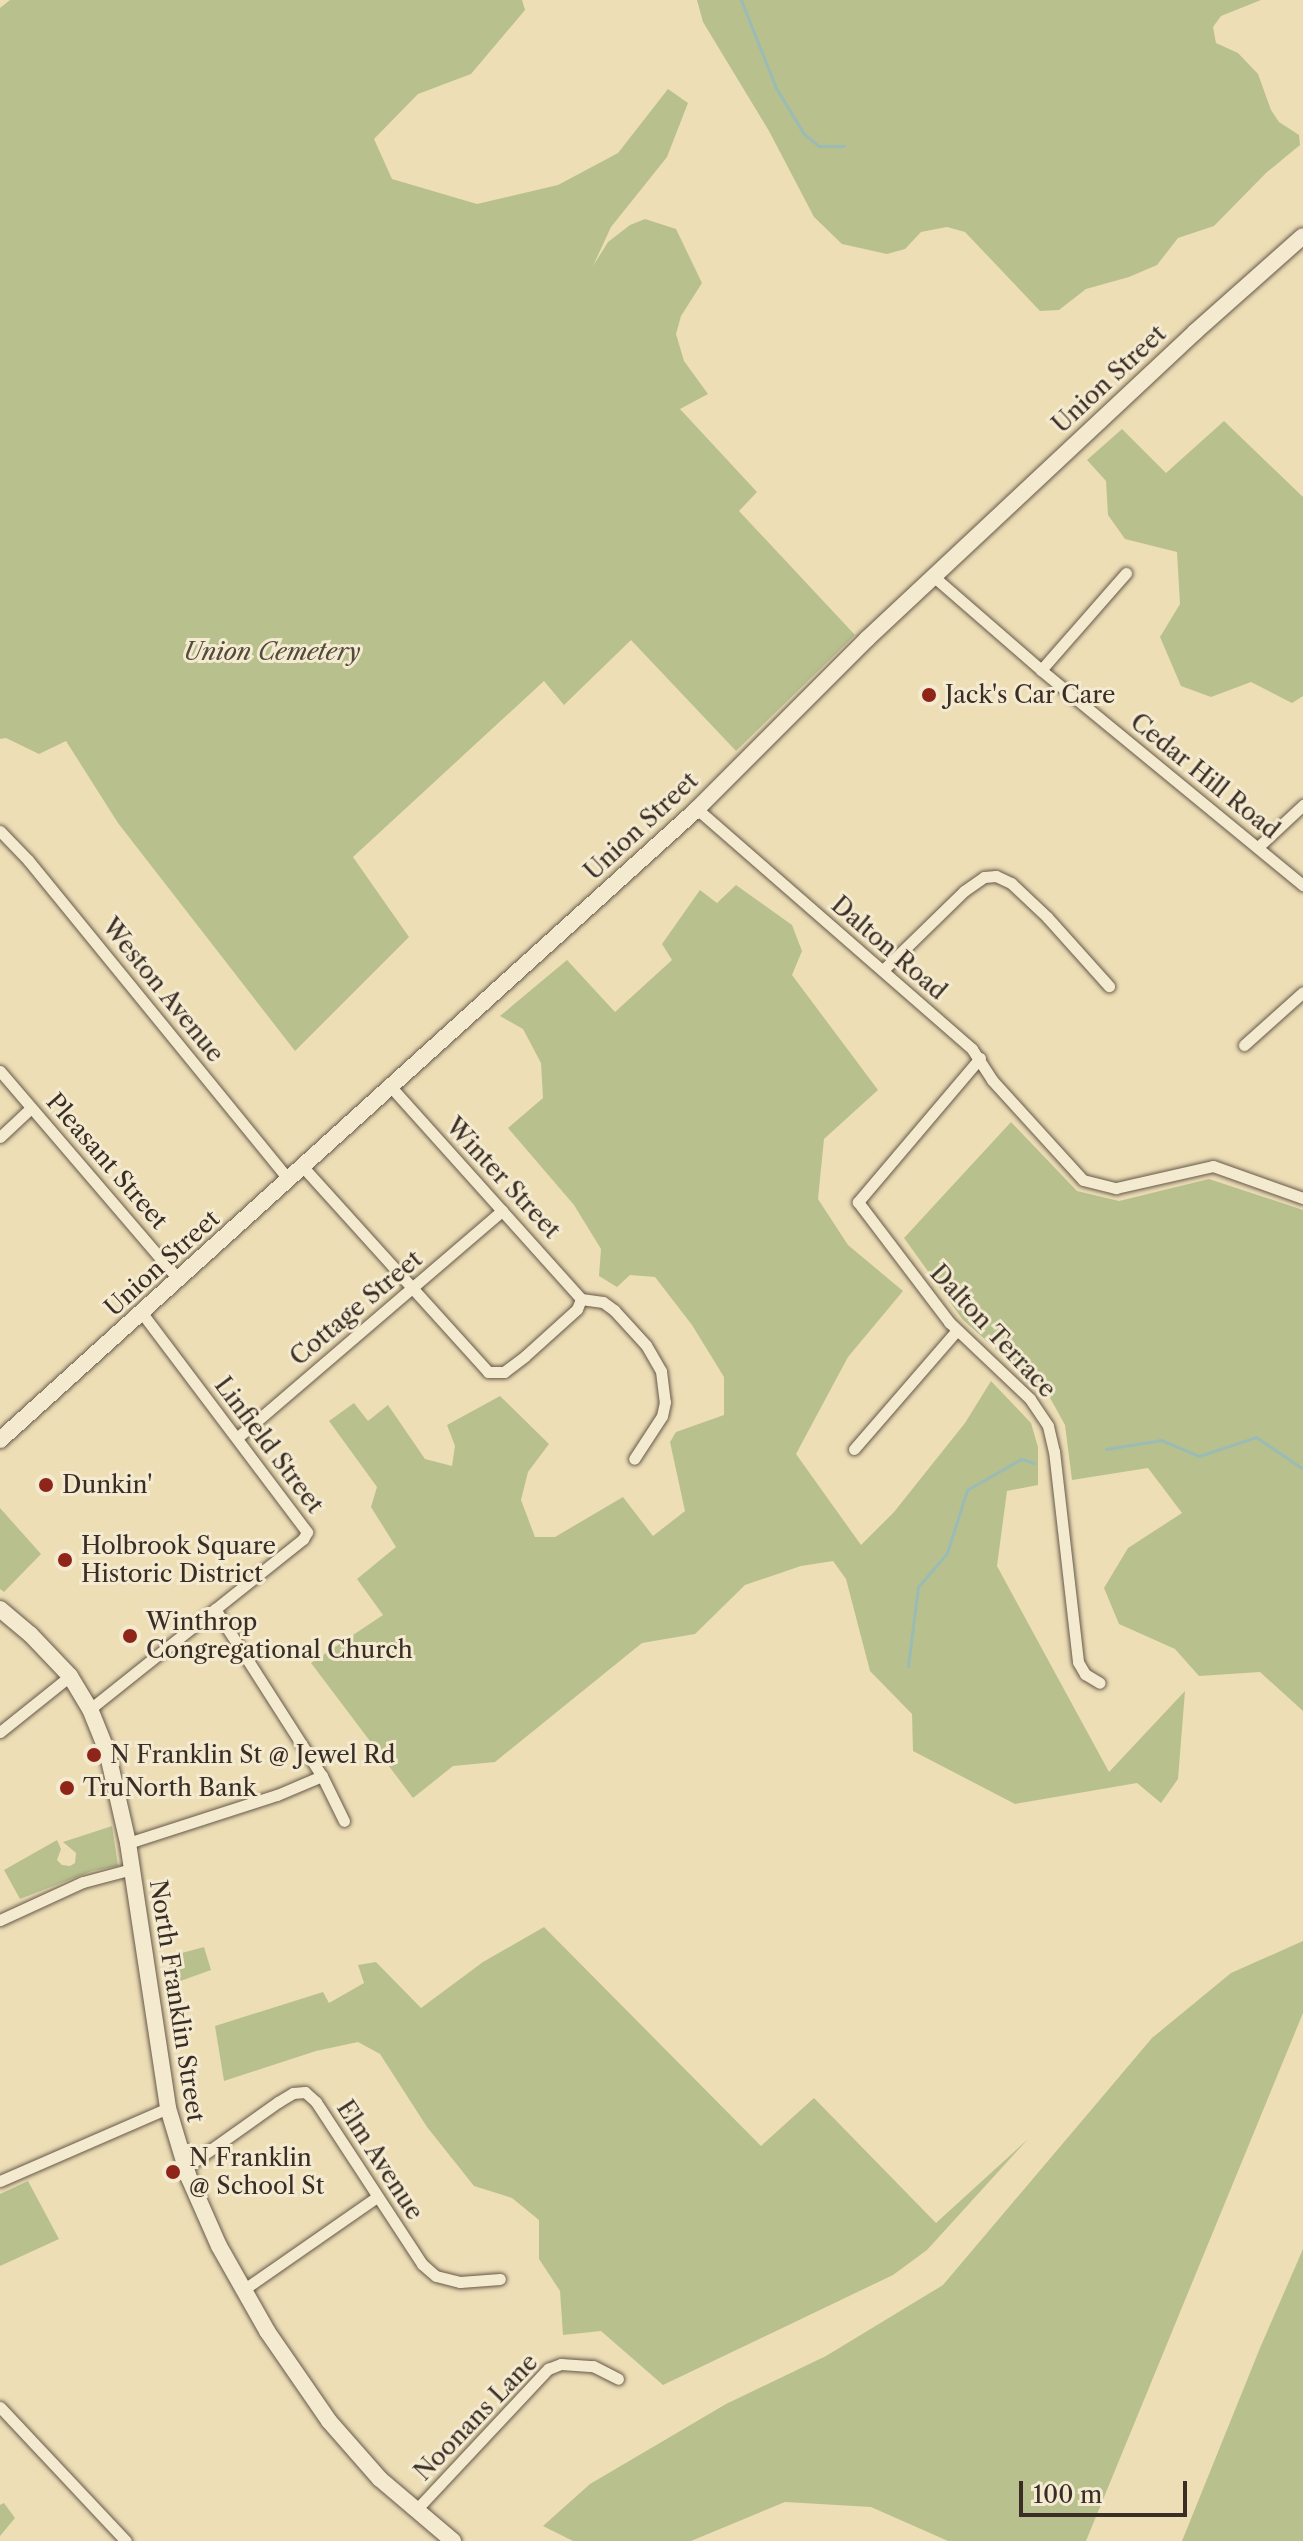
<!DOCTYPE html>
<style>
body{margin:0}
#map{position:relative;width:1303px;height:2541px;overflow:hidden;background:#eddeb6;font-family:"Libre Caslon Text",serif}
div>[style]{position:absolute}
.green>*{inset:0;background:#b8c18e}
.stream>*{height:3px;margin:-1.5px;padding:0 1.5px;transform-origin:1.5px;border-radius:1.5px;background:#9bbbb5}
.roads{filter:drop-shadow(0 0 2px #66594a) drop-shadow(0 0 2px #66594a)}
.minor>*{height:11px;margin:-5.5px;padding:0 5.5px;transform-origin:5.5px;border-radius:5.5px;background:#f3ead0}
.secondary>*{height:16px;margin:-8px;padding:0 8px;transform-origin:8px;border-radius:8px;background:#f3ead0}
.dots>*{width:22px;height:22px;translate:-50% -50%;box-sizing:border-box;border:4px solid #f3ead0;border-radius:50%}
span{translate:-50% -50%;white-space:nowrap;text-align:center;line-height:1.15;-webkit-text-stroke:6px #f3ead0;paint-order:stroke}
.street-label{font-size:24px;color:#392d26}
.park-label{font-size:24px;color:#524b3b;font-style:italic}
.poi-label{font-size:24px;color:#392d26}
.left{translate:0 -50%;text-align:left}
.scale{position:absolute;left:1019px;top:2481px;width:168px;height:36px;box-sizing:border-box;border:4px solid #392d26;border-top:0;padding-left:10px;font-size:24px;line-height:28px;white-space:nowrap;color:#392d26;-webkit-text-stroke:6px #f3ead0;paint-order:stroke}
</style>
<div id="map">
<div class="green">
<div style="clip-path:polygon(10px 0,522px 0,525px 10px,471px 74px,418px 94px,374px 139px,392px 179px,477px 204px,558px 185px,618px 153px,668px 89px,688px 103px,667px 157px,611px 227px,593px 266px,608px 242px,630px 225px,645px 219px,676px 229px,702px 283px,681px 316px,676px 334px,684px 361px,708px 394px,680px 409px,757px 492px,739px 511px,855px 635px,736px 751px,631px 640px,564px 705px,544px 681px,353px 857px,409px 937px,295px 1051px,118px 823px,66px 741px,39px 754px,6px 738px,0 739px,0 8px)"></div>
<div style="clip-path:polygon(697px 0,1261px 0,1221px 16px,1213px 27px,1216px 43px,1238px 53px,1258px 74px,1271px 110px,1279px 122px,1299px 135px,1300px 145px,1266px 173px,1214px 226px,1178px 238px,1157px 265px,1129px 277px,1086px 289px,1059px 310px,1040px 311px,965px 232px,947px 227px,921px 232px,905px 249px,887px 254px,842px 244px,814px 217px,769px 131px,703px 22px)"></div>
<div style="clip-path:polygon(1224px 421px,1303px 497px,1303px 696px,1292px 703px,1251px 682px,1211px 697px,1181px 686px,1160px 637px,1180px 604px,1177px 552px,1125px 539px,1108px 515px,1106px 481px,1087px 460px,1122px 429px,1166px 473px)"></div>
<div style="clip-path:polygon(736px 885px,792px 925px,802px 951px,792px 975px,878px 1090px,824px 1139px,818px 1199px,848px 1245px,903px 1291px,848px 1357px,796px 1454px,861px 1545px,894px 1512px,965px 1423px,991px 1381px,1031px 1423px,1038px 1447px,1038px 1485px,1007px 1491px,997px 1566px,1109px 1772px,1185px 1691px,1178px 1779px,1161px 1803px,1137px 1783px,1015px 1804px,913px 1751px,912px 1714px,870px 1671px,846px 1579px,833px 1561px,801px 1566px,745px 1585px,695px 1634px,642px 1643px,495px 1762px,453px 1766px,413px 1798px,311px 1663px,383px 1615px,357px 1579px,396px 1547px,371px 1507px,377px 1487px,329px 1421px,354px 1403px,368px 1421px,388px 1405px,425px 1459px,452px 1466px,455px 1446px,447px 1425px,500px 1396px,549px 1444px,528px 1472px,521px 1500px,535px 1537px,555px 1537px,623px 1497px,653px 1536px,685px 1511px,670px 1442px,676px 1432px,724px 1415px,724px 1377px,692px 1325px,655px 1277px,630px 1275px,617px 1287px,599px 1276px,601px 1249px,574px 1205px,508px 1128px,543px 1098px,541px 1063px,523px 1029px,500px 1016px,567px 960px,615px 1012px,672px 960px,662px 944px,700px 890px,717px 903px)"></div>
<div style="clip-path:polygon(1011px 1122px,1077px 1191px,1119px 1201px,1209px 1179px,1303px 1210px,1303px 1711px,1260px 1672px,1199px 1676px,1175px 1649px,1119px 1624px,1104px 1588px,1128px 1548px,1182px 1513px,1148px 1468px,1072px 1480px,1065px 1425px,1049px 1396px,963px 1320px,904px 1238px)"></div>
<div style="clip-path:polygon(0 1508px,41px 1554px,4px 1592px,0 1589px)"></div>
<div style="clip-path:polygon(112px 1826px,118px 1866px,92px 1871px,20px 1899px,4px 1870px,57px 1840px,61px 1849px,57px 1860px,62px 1865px,70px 1866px,75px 1863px,76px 1853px,63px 1842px)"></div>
<div style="clip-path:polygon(544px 1927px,761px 2146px,814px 2098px,936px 2223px,1028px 2139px,927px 2250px,893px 2275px,663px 2385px,601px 2331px,563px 2335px,560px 2291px,539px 2259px,539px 2220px,512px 2198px,474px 2186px,427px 2127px,380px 2054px,358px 2042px,316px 2051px,224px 2081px,215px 2026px,323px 1992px,329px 2003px,364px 1983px,358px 1965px,376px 1962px,421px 2008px,483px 1962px)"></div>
<div style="clip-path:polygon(1303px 1941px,1303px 2013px,1086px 2541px,948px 2541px,871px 2507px,785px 2502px,691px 2541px,573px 2541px,543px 2526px,590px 2484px,726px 2404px,826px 2356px,943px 2285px,1152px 2038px,1231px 1973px)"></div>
<div style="clip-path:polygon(204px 1947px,211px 1970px,172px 1984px,167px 1957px)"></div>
<div style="clip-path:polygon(28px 2181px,59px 2239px,0 2266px,0 2194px)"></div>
<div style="clip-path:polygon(1303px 2249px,1303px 2541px,1182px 2541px,1260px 2348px)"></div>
<div style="clip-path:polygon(4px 2503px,15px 2518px,0 2536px,0 2505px)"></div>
</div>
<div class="stream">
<div style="left:741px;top:0;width:95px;rotate:68.3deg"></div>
<div style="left:776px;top:88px;width:54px;rotate:58.7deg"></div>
<div style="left:804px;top:134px;width:19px;rotate:39deg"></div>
<div style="left:819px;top:146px;width:25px"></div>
<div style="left:1106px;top:1449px;width:56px;rotate:-9.3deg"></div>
<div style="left:1161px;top:1440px;width:41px;rotate:22.8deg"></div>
<div style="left:1199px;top:1456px;width:60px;rotate:-18.4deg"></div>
<div style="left:1256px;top:1437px;width:57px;rotate:34.2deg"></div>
<div style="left:908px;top:1666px;width:80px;rotate:-82.8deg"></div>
<div style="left:918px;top:1587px;width:45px;rotate:-49.5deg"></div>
<div style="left:947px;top:1553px;width:66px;rotate:-72.4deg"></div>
<div style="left:967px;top:1490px;width:62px;rotate:-29.9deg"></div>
<div style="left:1021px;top:1459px;width:14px;rotate:17deg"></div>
</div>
<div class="roads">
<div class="minor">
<div style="left:933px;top:576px;width:143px;rotate:41deg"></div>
<div style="left:1041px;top:670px;width:339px;rotate:39.4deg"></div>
<div style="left:1041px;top:670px;width:129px;rotate:-48.8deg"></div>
<div style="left:697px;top:809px;width:365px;rotate:41.1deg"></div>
<div style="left:972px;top:1049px;width:37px;rotate:57deg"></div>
<div style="left:992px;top:1080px;width:135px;rotate:47.7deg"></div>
<div style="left:1083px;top:1180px;width:34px;rotate:14deg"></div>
<div style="left:1116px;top:1188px;width:99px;rotate:-12.8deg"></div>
<div style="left:1213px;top:1166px;width:96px;rotate:19.6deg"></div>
<div style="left:0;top:831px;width:40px;rotate:46deg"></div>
<div style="left:28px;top:860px;width:413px;rotate:50.8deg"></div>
<div style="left:1258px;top:847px;width:62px;rotate:-43deg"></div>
<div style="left:883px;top:970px;width:113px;rotate:-44.3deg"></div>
<div style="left:964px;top:891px;width:24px;rotate:-35deg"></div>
<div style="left:984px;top:877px;width:12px;rotate:-5deg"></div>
<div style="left:996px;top:876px;width:17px;rotate:25deg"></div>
<div style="left:1011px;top:883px;width:50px;rotate:43.4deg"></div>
<div style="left:1047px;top:917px;width:93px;rotate:48.1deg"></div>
<div style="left:1244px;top:1045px;width:79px;rotate:-41.9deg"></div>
<div style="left:980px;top:1058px;width:189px;rotate:130.3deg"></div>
<div style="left:858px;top:1202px;width:151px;rotate:52.8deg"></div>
<div style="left:949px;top:1322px;width:112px;rotate:43.5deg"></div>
<div style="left:1030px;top:1399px;width:32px;rotate:56deg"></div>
<div style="left:1048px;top:1426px;width:26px;rotate:77deg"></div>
<div style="left:1054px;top:1451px;width:212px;rotate:83.5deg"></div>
<div style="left:1078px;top:1662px;width:14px;rotate:60deg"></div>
<div style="left:1085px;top:1674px;width:17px;rotate:31deg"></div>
<div style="left:0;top:1071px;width:275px;rotate:49.4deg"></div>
<div style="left:391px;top:1087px;width:285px;rotate:48.1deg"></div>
<div style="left:0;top:1137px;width:42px;rotate:-43.1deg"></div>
<div style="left:303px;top:1167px;width:276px;rotate:47.9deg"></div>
<div style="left:488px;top:1372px;width:16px"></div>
<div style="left:504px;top:1372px;width:26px;rotate:-37deg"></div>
<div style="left:525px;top:1356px;width:70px;rotate:-42.1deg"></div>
<div style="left:577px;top:1309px;width:11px;rotate:-68deg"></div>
<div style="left:581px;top:1299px;width:22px;rotate:8deg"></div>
<div style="left:603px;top:1302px;width:14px;rotate:36deg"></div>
<div style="left:614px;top:1310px;width:47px;rotate:47.6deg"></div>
<div style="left:646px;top:1345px;width:30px;rotate:60deg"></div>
<div style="left:661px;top:1371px;width:31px;rotate:83deg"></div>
<div style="left:665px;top:1402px;width:14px;rotate:102deg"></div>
<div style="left:662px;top:1416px;width:51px;rotate:123.1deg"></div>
<div style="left:238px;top:1437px;width:348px;rotate:-40.6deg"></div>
<div style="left:854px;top:1449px;width:157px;rotate:-49.1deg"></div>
<div style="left:215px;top:1609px;width:198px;rotate:57.4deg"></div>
<div style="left:322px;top:1776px;width:50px;rotate:63.9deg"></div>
<div style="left:90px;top:1709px;width:273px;rotate:-38.6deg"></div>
<div style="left:303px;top:1539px;width:8px;rotate:-60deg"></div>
<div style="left:307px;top:1532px;width:273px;rotate:-127deg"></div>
<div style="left:0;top:1732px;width:90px;rotate:-38.7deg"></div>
<div style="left:128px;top:1843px;width:157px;rotate:-17.9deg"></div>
<div style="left:277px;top:1795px;width:49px;rotate:-22.9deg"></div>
<div style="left:0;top:1920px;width:91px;rotate:-24.6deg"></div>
<div style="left:83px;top:1882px;width:51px;rotate:-14.9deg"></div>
<div style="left:185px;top:2168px;width:114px;rotate:-35.4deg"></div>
<div style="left:278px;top:2102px;width:17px;rotate:-31deg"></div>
<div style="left:293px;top:2093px;width:12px;rotate:-5deg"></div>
<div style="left:305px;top:2092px;width:15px;rotate:42deg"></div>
<div style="left:316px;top:2102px;width:194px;rotate:56.8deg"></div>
<div style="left:422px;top:2264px;width:18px;rotate:41deg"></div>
<div style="left:436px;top:2276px;width:25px;rotate:14deg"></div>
<div style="left:460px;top:2282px;width:40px;rotate:-4.3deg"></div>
<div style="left:0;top:2181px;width:183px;rotate:-23.5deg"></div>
<div style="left:243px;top:2290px;width:163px;rotate:-34.8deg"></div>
<div style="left:0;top:2407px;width:184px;rotate:46.8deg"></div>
<div style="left:415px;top:2511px;width:195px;rotate:-46.9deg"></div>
<div style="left:548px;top:2369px;width:14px;rotate:-21deg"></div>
<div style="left:561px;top:2364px;width:32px;rotate:4deg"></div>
<div style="left:593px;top:2366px;width:28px;rotate:27deg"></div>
</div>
<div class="secondary">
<div style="left:0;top:1440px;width:940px;rotate:-42.15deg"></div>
<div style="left:697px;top:809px;width:240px;rotate:-45deg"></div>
<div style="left:867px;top:639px;width:449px;rotate:-43.1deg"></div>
<div style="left:1195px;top:332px;width:144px;rotate:-41.6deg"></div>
<div style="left:0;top:1609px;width:39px;rotate:40deg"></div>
<div style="left:30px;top:1634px;width:58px;rotate:46.4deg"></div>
<div style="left:70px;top:1676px;width:39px;rotate:59deg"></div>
<div style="left:90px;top:1709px;width:45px;rotate:68deg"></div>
<div style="left:107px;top:1751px;width:94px;rotate:77.1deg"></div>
<div style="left:128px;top:1843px;width:268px;rotate:81.4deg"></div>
<div style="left:168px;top:2108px;width:73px;rotate:73.3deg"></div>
<div style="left:189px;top:2178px;width:74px;rotate:66.2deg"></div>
<div style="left:219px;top:2246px;width:98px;rotate:60.5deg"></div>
<div style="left:267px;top:2331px;width:109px;rotate:55.4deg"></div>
<div style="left:329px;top:2421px;width:77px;rotate:48.7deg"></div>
<div style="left:380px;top:2479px;width:96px;rotate:40.3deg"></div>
</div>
</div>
<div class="dots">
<div style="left:929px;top:695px;background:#8f2418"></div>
<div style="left:46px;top:1485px;background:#8f2418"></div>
<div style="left:65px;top:1560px;background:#8f2418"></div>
<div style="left:130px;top:1636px;background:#8f2418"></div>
<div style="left:94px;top:1755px;background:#8f2418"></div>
<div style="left:67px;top:1788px;background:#8f2418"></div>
<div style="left:173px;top:2172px;background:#8f2418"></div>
</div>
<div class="street-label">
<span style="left:1109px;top:379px;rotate:-43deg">Union Street</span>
<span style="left:1205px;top:776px;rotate:39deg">Cedar Hill Road</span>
<span style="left:641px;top:826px;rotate:-43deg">Union Street</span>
<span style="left:889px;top:948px;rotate:41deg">Dalton Road</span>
<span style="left:163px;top:990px;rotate:51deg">Weston Avenue</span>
<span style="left:107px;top:1161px;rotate:49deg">Pleasant Street</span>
<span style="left:503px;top:1178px;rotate:47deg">Winter Street</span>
<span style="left:162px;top:1263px;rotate:-42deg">Union Street</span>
<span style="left:356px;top:1308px;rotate:-40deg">Cottage Street</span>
<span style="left:993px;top:1331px;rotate:47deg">Dalton Terrace</span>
<span style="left:269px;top:1445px;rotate:53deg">Linfield Street</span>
<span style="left:177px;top:2001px;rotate:81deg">North Franklin Street</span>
<span style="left:380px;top:2160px;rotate:57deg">Elm Avenue</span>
<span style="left:476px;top:2417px;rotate:-46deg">Noonans Lane</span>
</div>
<div class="park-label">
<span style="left:272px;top:652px">Union Cemetery</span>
</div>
<div class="poi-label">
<span class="left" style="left:945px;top:695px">Jack's Car Care</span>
<span class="left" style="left:62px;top:1485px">Dunkin'</span>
<span class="left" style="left:81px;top:1560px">Holbrook Square<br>Historic District</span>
<span class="left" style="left:146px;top:1636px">Winthrop<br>Congregational Church</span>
<span class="left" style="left:110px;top:1755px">N Franklin St @ Jewel Rd</span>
<span class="left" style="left:83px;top:1788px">TruNorth Bank</span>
<span class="left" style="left:189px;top:2172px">N Franklin<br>@ School St</span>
</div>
<div class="scale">100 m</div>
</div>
